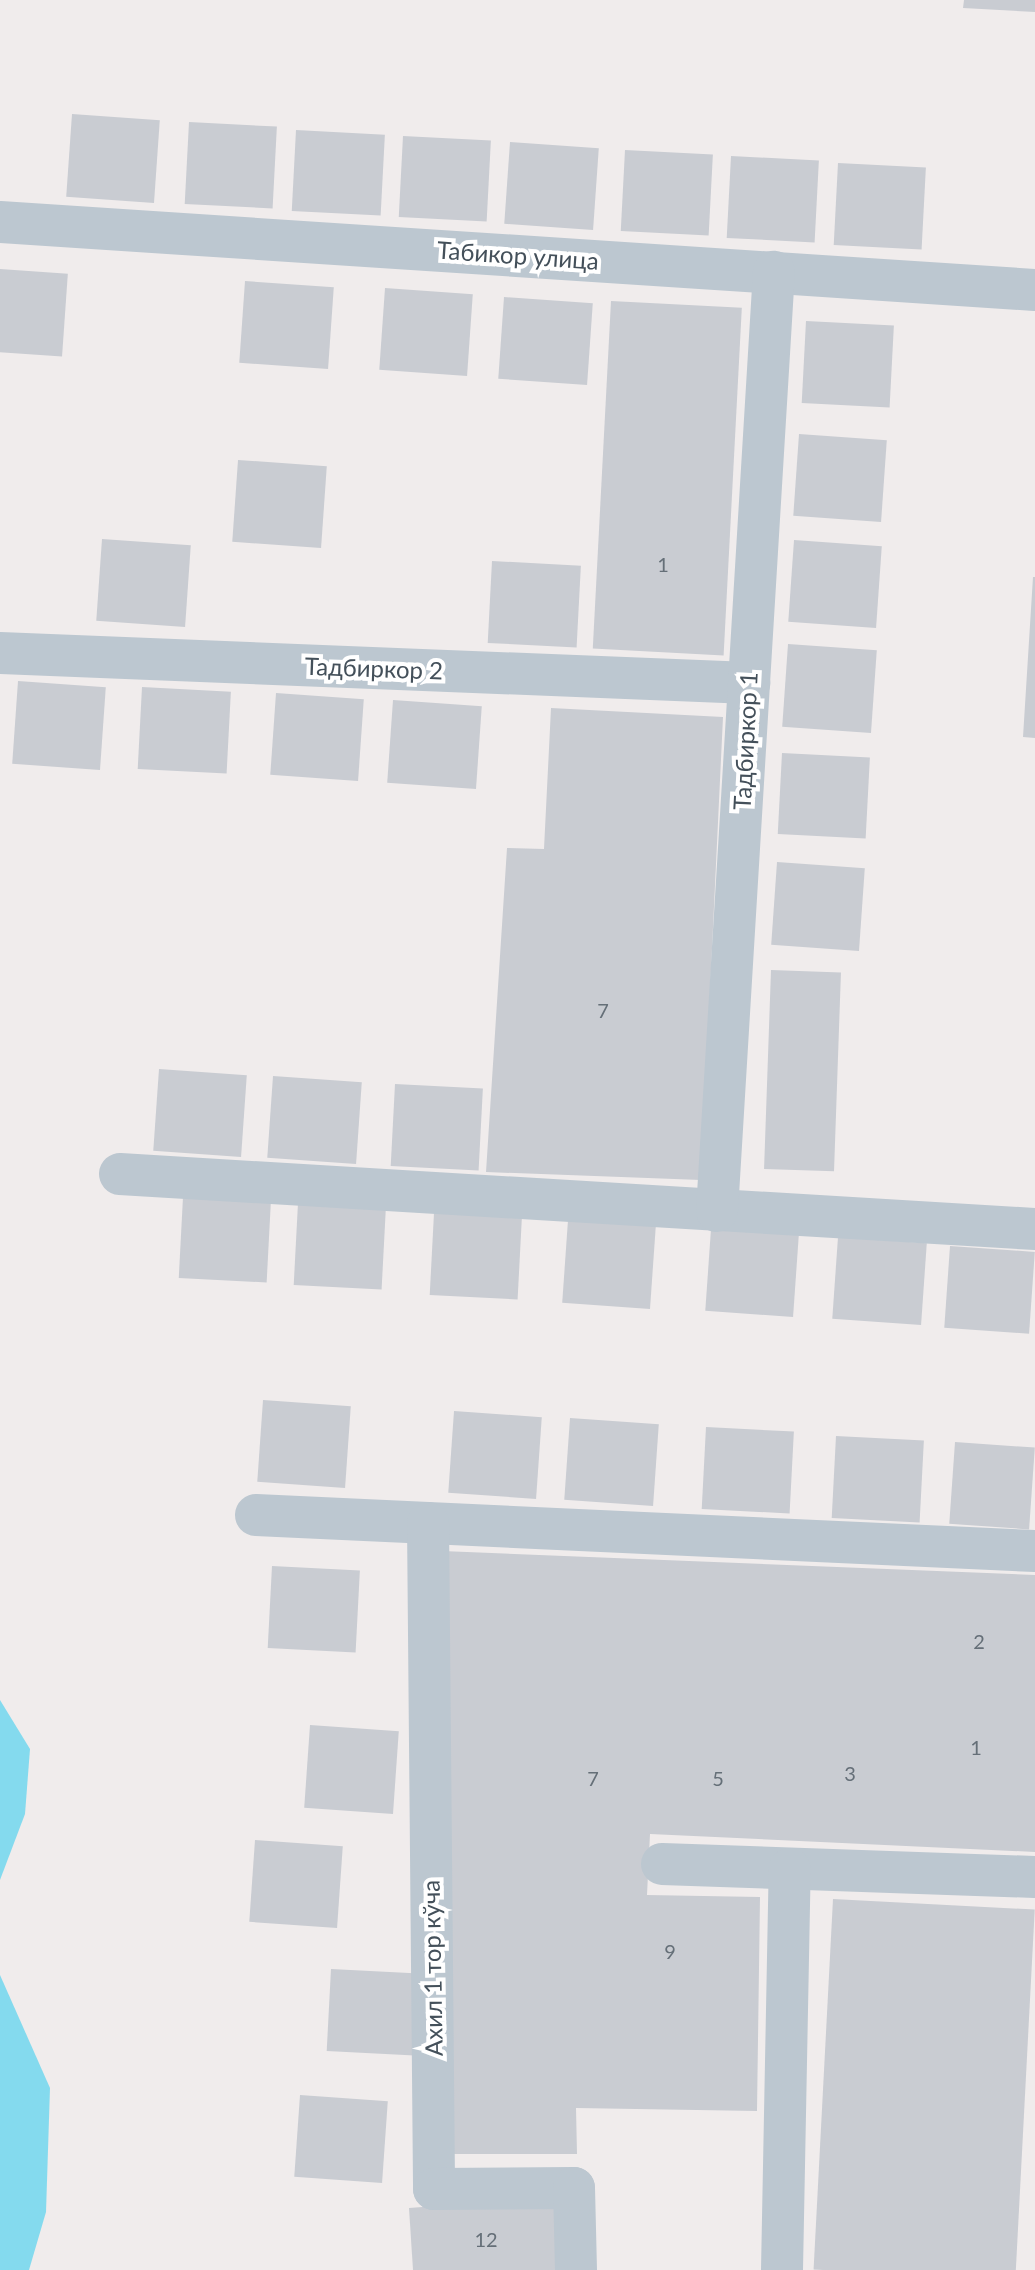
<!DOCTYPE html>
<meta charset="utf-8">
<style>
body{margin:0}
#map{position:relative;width:1035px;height:2270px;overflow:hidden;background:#f0ecec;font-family:Lato,sans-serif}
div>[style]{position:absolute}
.water>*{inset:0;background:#84daee}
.building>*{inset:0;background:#c9ccd2;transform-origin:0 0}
.street>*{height:42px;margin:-21px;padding:0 21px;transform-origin:21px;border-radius:21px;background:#bcc7d0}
span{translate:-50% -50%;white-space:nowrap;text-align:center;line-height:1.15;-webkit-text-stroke:8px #fff;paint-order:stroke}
.number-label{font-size:20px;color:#656f78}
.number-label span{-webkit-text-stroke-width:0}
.street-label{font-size:24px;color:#44505a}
</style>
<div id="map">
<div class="water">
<div style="clip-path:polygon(0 1700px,30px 1749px,25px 1814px,0 1880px)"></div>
<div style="clip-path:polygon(0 1975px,50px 2088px,46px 2212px,29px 2270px,0 2270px)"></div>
</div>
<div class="building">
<div style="clip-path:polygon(964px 0,1035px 0,1035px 12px,963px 8px)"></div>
<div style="left:72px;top:114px;width:88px;height:83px;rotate:4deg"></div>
<div style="left:189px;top:122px;width:88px;height:82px;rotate:3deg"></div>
<div style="left:296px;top:130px;width:89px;height:81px;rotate:3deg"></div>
<div style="left:403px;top:136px;width:88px;height:81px;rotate:3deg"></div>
<div style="left:510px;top:142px;width:89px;height:82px;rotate:4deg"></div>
<div style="left:625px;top:150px;width:88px;height:81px;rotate:3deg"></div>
<div style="left:731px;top:156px;width:88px;height:82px;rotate:3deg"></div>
<div style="left:838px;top:163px;width:88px;height:82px;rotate:3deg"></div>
<div style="left:0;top:269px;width:68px;height:83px;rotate:4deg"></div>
<div style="left:245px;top:281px;width:89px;height:82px;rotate:4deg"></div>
<div style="left:385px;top:288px;width:88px;height:82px;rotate:4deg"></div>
<div style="left:504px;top:297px;width:89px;height:82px;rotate:4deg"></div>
<div style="left:611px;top:301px;width:131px;height:348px;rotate:3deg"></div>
<div style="left:806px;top:321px;width:88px;height:82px;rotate:3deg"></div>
<div style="left:799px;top:434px;width:88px;height:82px;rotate:4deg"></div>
<div style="left:238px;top:460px;width:89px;height:82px;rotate:4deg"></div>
<div style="left:102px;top:539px;width:89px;height:82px;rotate:4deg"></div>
<div style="left:794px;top:540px;width:88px;height:82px;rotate:4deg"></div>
<div style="left:492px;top:561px;width:89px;height:82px;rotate:3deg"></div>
<div style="clip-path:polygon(1033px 577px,1035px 577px,1035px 738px,1023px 737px)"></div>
<div style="left:788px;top:644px;width:89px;height:83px;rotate:4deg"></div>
<div style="left:18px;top:681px;width:88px;height:83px;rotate:4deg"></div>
<div style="left:142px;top:687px;width:89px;height:82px;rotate:3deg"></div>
<div style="left:276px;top:693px;width:88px;height:82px;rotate:4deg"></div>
<div style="left:393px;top:700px;width:89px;height:83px;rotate:4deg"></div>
<div style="clip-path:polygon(551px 708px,723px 717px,701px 1180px,486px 1172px,507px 848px,544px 849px)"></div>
<div style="left:782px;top:753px;width:88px;height:81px;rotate:3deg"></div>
<div style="left:777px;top:862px;width:88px;height:83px;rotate:4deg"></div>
<div style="left:771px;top:970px;width:70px;height:199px;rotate:2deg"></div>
<div style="left:159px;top:1069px;width:88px;height:82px;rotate:4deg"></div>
<div style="left:273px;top:1076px;width:89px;height:82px;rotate:4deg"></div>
<div style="left:395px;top:1084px;width:88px;height:82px;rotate:3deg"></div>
<div style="left:183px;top:1197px;width:88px;height:81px;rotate:3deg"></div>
<div style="left:298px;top:1203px;width:88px;height:82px;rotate:3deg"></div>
<div style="left:434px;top:1213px;width:88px;height:82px;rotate:3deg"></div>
<div style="left:568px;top:1220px;width:88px;height:83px;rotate:4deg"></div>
<div style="left:711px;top:1229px;width:88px;height:82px;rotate:4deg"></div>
<div style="left:838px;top:1237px;width:89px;height:82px;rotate:4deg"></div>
<div style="left:950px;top:1246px;width:85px;height:82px;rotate:4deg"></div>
<div style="left:263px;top:1400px;width:88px;height:82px;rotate:4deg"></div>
<div style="left:454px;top:1411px;width:88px;height:82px;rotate:4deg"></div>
<div style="left:570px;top:1418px;width:89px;height:82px;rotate:4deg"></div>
<div style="left:706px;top:1427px;width:88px;height:82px;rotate:3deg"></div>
<div style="left:836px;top:1436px;width:88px;height:82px;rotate:3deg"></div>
<div style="left:955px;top:1442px;width:80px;height:82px;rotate:4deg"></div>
<div style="clip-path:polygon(442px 1551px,1035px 1575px,1035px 1852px,650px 1834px,647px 1895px,760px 1897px,757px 2111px,576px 2108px,577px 2154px,448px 2154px)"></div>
<div style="left:272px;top:1566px;width:88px;height:82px;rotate:3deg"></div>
<div style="left:310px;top:1725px;width:89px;height:83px;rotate:4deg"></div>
<div style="left:255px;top:1840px;width:88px;height:82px;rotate:4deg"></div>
<div style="left:833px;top:1899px;width:202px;height:371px;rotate:3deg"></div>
<div style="left:331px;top:1969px;width:88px;height:82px;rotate:3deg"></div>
<div style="left:300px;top:2095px;width:88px;height:82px;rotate:4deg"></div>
<div style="clip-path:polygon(558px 2197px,563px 2270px,413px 2270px,409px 2208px)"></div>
</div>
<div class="street">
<div style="left:0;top:222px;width:1037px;rotate:3.76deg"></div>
<div style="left:0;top:653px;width:750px;rotate:2.29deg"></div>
<div style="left:120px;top:1174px;width:917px;rotate:3.44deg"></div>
<div style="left:717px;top:1211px;width:941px;rotate:-86.53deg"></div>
<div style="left:256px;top:1515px;width:780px;rotate:2.65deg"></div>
<div style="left:428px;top:1523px;width:666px;rotate:89.48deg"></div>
<div style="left:434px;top:2189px;width:140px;rotate:-0.4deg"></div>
<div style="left:574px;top:2188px;width:82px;rotate:88.6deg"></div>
<div style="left:662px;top:1864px;width:373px;rotate:2deg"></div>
<div style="left:782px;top:2270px;width:401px;rotate:-88.9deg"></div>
</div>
<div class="number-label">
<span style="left:663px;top:564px">1</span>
<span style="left:603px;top:1010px">7</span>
<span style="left:979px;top:1641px">2</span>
<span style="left:976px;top:1747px">1</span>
<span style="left:850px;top:1773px">3</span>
<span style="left:593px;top:1778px">7</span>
<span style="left:718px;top:1778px">5</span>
<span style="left:670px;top:1951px">9</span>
<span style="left:486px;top:2239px">12</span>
</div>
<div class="street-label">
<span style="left:518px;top:255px;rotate:4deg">Табикор улица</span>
<span style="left:374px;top:668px;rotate:2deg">Тадбиркор 2</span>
<span style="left:745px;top:741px;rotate:-87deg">Тадбиркор 1</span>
<span style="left:432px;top:1968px;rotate:-91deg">Ахил 1 тор кўча</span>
</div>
</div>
